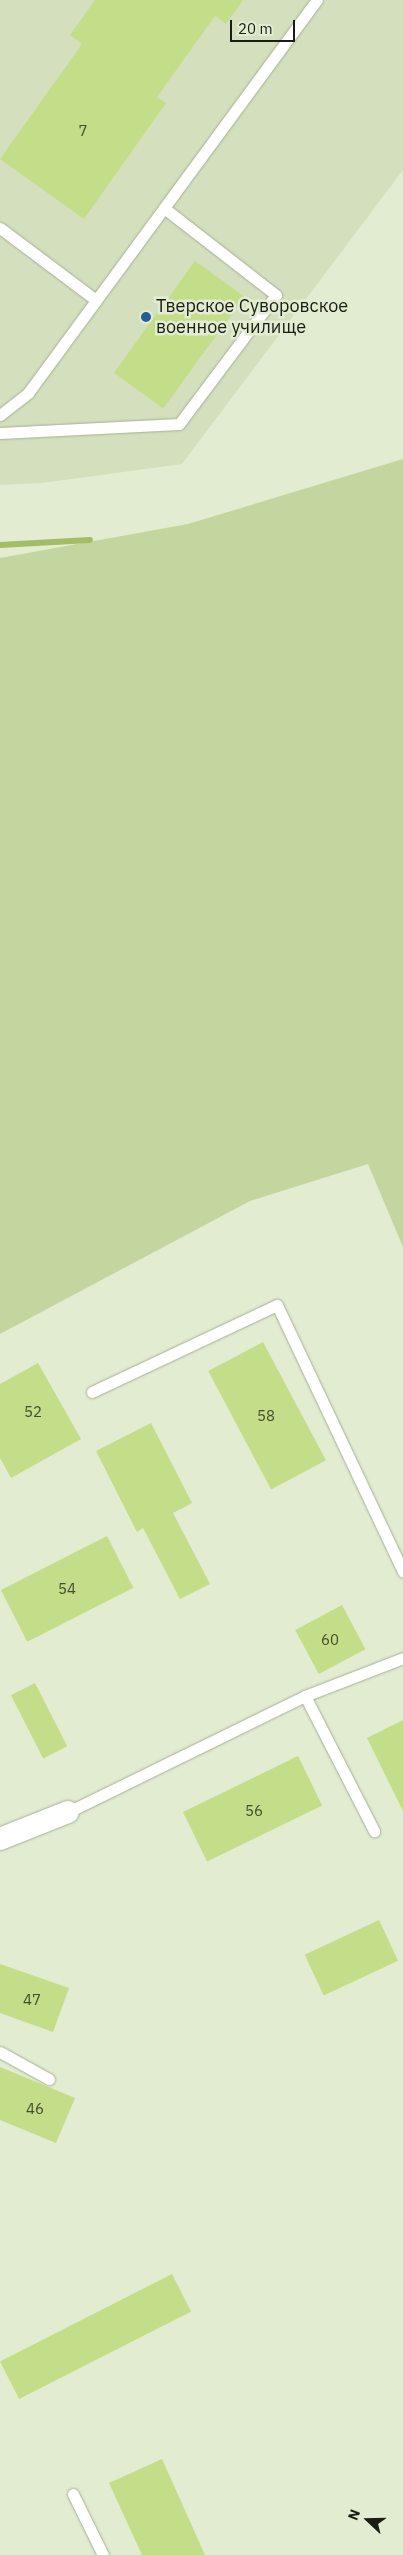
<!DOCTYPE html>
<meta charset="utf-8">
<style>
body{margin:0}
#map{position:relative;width:403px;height:2555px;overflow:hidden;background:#e2ecd0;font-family:"IBM Plex Sans",sans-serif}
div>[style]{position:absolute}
.built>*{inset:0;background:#d4e0bd}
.green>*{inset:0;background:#c4d69f}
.stream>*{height:6px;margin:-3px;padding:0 3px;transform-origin:3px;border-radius:3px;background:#a3bc67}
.building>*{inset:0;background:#c3dd88;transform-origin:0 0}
.roads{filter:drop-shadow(0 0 1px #a7b096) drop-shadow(0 0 1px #a7b096)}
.service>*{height:11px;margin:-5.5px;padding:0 5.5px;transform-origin:5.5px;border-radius:5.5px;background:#fff}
.minor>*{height:22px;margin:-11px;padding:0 11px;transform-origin:11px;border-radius:11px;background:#fff}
.dots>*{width:14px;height:14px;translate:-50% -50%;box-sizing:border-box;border:2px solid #e2ecd0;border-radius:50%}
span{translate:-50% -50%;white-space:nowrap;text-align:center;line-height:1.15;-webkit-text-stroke:5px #e2ecd0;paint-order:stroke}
.number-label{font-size:15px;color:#444d30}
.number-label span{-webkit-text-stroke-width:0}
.poi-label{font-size:18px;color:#1a1d13}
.left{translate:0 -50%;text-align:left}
.north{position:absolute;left:343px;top:2495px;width:50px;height:50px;-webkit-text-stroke:4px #e2ecd0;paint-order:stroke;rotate:291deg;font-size:14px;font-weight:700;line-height:20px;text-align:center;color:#1a1d13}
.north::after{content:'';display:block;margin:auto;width:18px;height:22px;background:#1a1d13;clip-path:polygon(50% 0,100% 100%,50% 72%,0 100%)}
.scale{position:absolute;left:230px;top:20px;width:65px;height:22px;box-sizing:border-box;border:2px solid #1a1d13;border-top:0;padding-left:6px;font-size:15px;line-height:18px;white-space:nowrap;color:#1a1d13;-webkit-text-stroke:4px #e2ecd0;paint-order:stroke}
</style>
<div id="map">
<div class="built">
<div style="clip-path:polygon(0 0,403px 0,403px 170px,182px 464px,42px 483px,0 485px)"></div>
</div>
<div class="green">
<div style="clip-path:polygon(403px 459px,403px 1247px,368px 1164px,250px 1201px,0 1334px,0 558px,188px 524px)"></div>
</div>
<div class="stream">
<div style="left:0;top:545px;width:90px;rotate:-3.2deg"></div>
</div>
<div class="building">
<div style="clip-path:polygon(95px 0,243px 0,226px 24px,215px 16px,157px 97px,166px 103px,84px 219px,0 159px,82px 44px,70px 35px)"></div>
<div style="left:195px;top:261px;width:61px;height:138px;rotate:36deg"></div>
<div style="left:263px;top:1342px;width:134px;height:62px;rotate:62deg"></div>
<div style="clip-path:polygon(38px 1363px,81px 1439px,11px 1478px,0 1458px,0 1384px)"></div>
<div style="clip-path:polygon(151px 1423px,192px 1503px,173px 1513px,210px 1584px,180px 1599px,143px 1528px,137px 1532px,96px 1451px)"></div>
<div style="left:107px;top:1536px;width:58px;height:119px;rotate:63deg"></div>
<div style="left:342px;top:1605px;width:50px;height:53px;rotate:62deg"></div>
<div style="left:35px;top:1683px;width:71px;height:27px;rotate:63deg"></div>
<div style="clip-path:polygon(403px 1720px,403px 1811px,367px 1738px)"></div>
<div style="left:298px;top:1756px;width:55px;height:128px;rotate:64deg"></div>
<div style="left:379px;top:1920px;width:45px;height:82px;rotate:65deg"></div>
<div style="clip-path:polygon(0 1964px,69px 1988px,53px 2032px,0 2013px)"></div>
<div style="clip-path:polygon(0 2067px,75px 2098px,56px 2143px,0 2120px)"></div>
<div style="left:172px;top:2274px;width:42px;height:193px;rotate:63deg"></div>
<div style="clip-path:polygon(162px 2459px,205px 2555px,142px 2555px,109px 2483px)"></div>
</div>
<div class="roads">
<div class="service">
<div style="left:0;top:228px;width:120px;rotate:36.9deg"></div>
<div style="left:0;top:415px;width:36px;rotate:-38deg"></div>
<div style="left:28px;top:393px;width:488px;rotate:-53.7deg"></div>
<div style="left:0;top:433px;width:179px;rotate:-2.9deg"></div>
<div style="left:179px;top:424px;width:161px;rotate:-53.1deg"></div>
<div style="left:276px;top:295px;width:142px;rotate:-142.2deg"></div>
<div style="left:92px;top:1392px;width:204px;rotate:-25.2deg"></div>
<div style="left:277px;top:1305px;width:295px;rotate:64.7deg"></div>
<div style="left:305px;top:1696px;width:105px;rotate:-21.2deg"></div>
<div style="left:68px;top:1812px;width:264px;rotate:-26.1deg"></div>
<div style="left:305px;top:1696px;width:152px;rotate:62.9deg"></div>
<div style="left:0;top:2052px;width:56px;rotate:28.9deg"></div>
<div style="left:73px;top:2494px;width:68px;rotate:63.8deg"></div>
</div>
<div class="minor">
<div style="left:0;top:1839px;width:73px;rotate:-21.7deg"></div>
</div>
</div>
<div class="dots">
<div style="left:146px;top:317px;background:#275d95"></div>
</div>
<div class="number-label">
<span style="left:83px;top:131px">7</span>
<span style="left:33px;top:1412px">52</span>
<span style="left:266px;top:1416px">58</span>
<span style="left:67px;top:1589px">54</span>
<span style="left:330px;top:1640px">60</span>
<span style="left:254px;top:1811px">56</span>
<span style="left:32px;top:2000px">47</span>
<span style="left:35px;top:2109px">46</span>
</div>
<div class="poi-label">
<span class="left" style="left:156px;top:317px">Тверское Суворовское<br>военное училище</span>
</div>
<div class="north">N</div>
<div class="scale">20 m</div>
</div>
